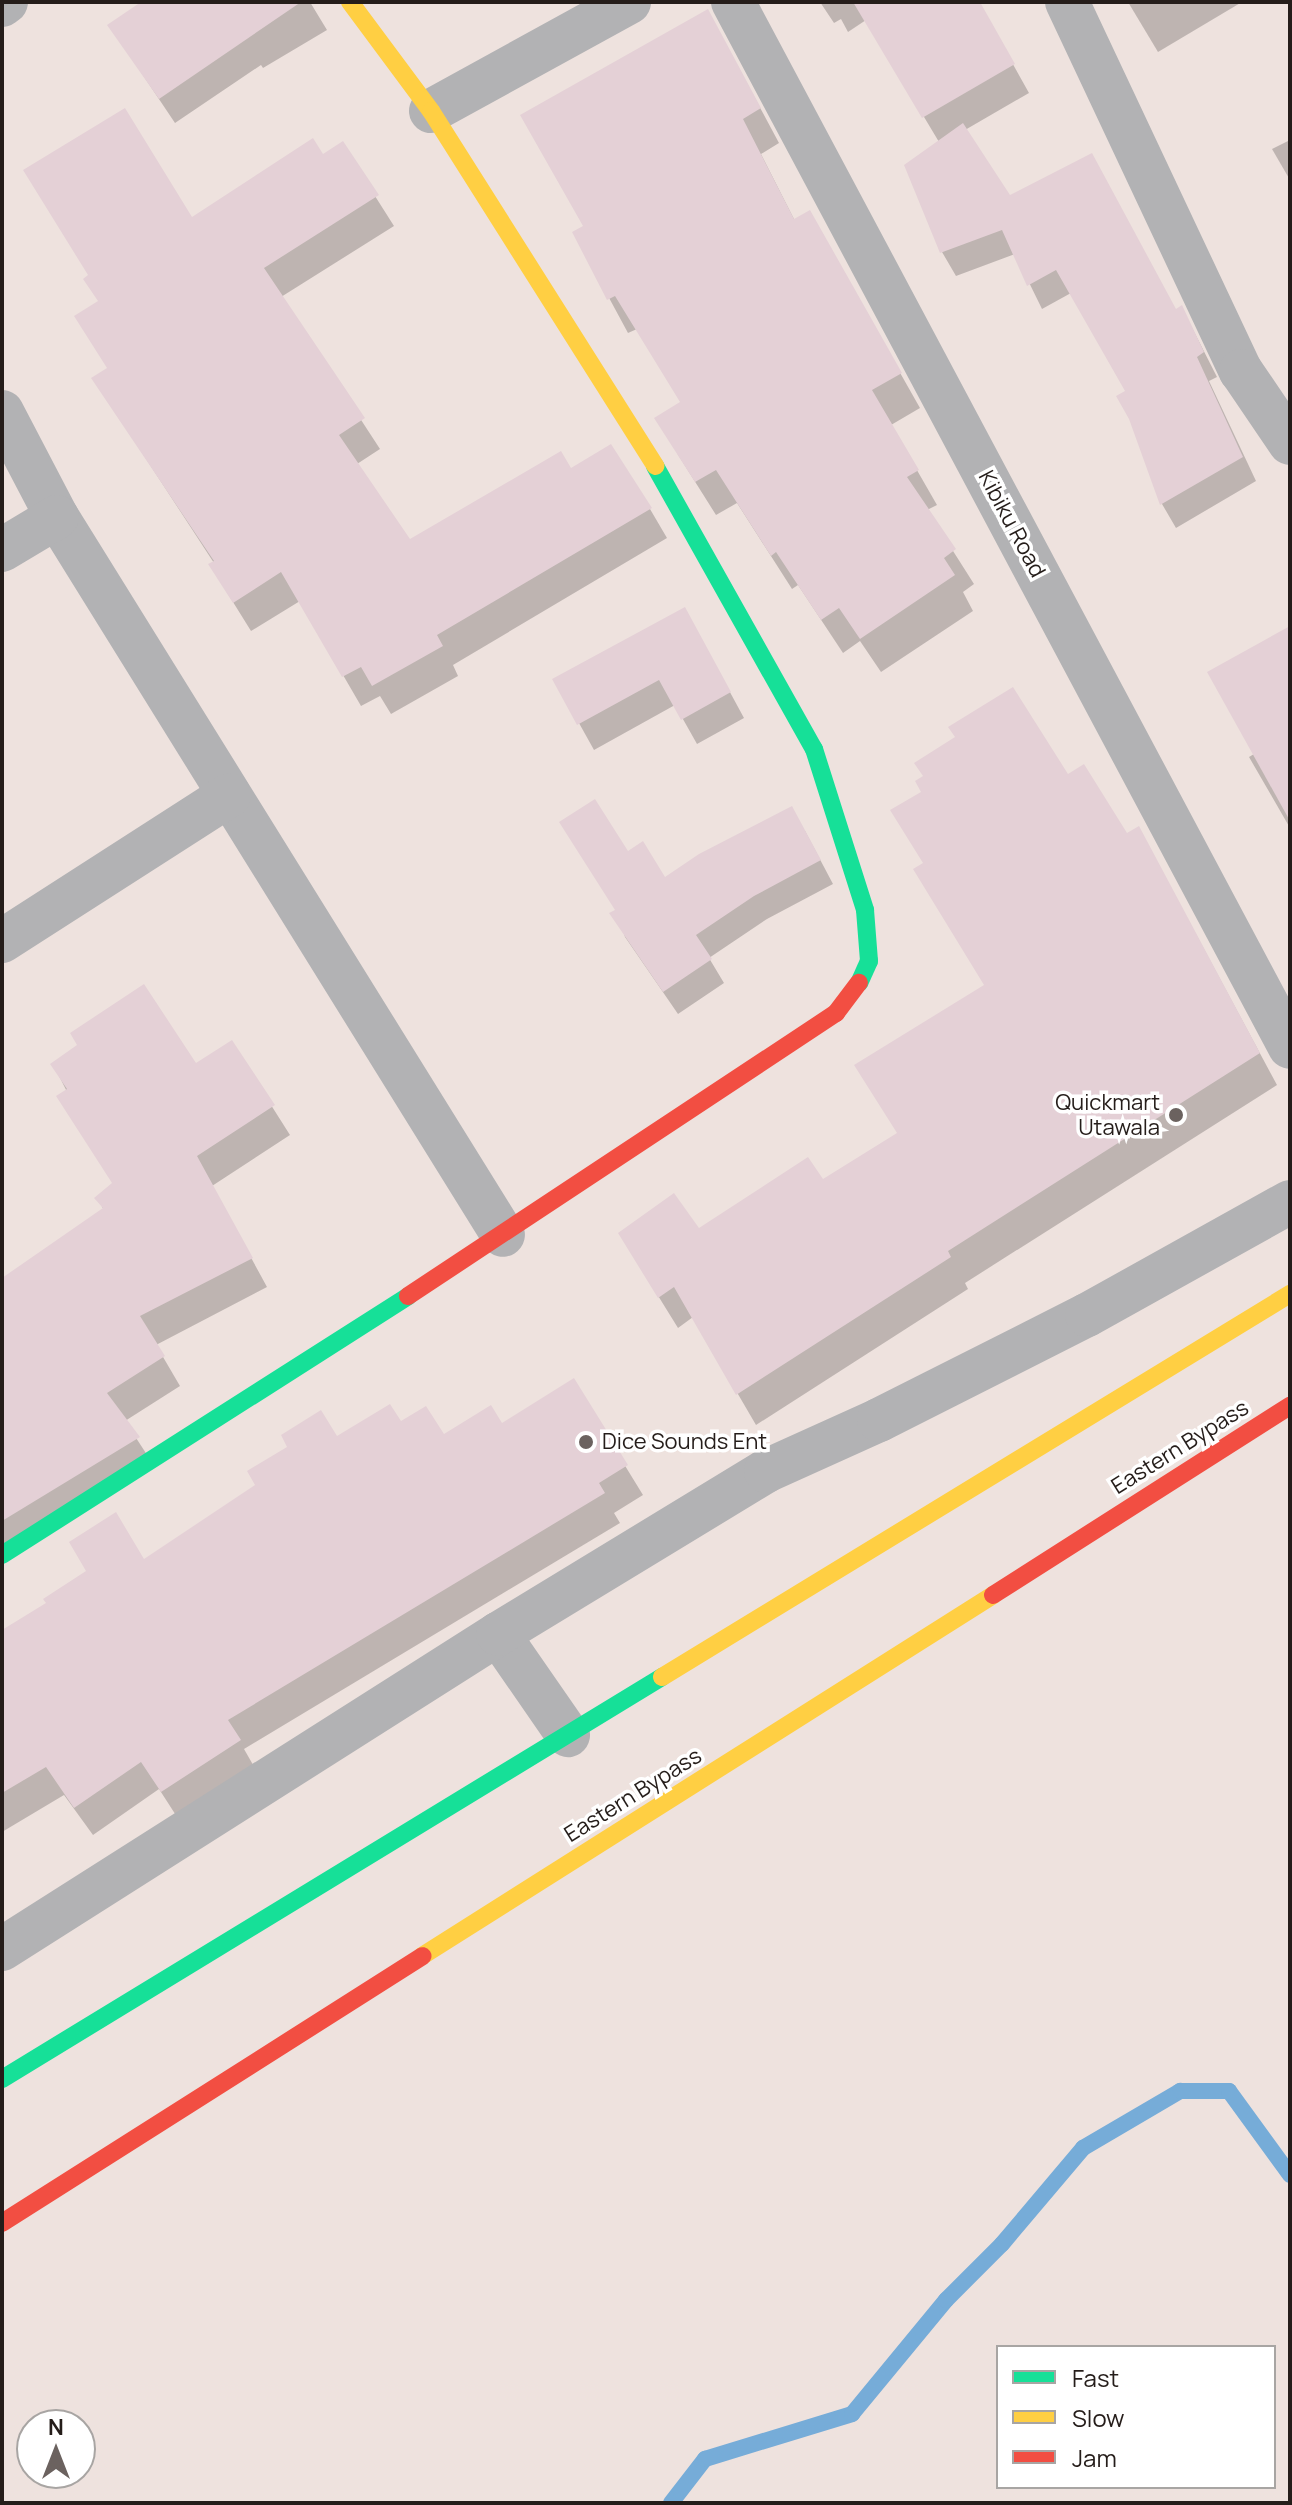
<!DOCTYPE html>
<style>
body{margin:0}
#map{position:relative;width:1292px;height:2505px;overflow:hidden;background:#eee2de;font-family:Manrope,sans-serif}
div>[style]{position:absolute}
.shadow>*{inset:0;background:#0003}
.stream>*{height:16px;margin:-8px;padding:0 8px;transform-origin:8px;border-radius:8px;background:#76acd8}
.building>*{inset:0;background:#e4d0d6}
.street>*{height:44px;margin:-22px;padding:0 22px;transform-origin:22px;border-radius:22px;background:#b2b2b4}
.fast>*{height:18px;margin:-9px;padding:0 9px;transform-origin:9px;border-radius:9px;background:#16e098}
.slow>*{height:18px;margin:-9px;padding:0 9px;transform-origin:9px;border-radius:9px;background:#ffcf43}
.jam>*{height:18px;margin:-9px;padding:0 9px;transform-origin:9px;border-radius:9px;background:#f24e42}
.dots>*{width:22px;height:22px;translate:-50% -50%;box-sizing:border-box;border:4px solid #fff;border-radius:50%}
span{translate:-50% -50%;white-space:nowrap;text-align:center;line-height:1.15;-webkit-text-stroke:7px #fff;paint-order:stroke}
.street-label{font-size:22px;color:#251d1a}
.poi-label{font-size:22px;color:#251d1a}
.right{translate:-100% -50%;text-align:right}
.left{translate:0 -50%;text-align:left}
.frame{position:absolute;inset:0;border:4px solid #251d1a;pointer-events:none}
.legend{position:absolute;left:996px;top:2345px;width:280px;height:144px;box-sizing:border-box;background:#fff;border:2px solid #a8a5a3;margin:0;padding:10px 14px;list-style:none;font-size:24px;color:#251d1a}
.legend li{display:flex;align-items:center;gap:16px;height:40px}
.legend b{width:40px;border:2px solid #a8a5a3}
.north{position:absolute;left:16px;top:2409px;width:80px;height:80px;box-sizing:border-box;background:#fff;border:2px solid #a8a5a3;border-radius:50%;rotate:0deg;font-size:22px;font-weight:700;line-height:32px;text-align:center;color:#251d1a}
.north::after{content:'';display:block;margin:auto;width:28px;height:36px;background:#6b625f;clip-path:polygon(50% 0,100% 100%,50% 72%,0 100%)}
</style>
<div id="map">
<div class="shadow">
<div style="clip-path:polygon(145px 2px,310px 2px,327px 30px,263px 68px,261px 65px,175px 123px,110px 26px)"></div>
<div style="clip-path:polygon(820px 2px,978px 2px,1029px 93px,965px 130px,1009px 197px,1176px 311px,1182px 308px,1217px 377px,1209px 381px,1256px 481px,1176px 528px,1162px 504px,1130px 418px,1127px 392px,1071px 293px,1042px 309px,1015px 254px,956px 276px,942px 252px,939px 142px,866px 20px,848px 32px,841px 19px,834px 23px)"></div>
<div style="clip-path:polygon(1128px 2px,1242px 2px,1158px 52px)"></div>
<div style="clip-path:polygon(727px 46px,779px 143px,761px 154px,795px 221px,809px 212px,920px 408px,891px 425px,937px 505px,927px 510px,974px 584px,963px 592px,973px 611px,881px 672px,860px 641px,843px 653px,798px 585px,792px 589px,737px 503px,716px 515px,677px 453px,682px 404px,637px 329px,628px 333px,574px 233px,586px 227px)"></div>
<div style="clip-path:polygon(1290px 140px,1290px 180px,1272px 149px)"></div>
<div style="clip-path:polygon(342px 144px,394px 226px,281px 297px,380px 449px,357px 464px,410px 542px,570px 471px,650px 509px,667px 538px,453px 665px,458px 676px,391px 714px,380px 696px,361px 706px,300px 601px,251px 631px,228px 594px,214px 563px,94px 379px,108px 369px,99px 303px,192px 220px,323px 157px)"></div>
<div style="clip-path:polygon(699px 635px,744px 718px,697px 744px,675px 705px,594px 750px,555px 680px)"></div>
<div style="clip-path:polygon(1290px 685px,1290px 828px,1249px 757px,1254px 754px)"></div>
<div style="clip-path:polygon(805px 831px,833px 884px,767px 919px,709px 958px,724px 983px,678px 1014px,625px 937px,617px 911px,628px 853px,664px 879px)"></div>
<div style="clip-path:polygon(1127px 836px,1156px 860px,1277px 1085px,965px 1283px,968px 1289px,756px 1425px,693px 1317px,678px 1328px,639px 1265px,698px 1231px,823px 1182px,898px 1134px,986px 987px)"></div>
<div style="clip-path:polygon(231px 1042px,290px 1135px,212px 1186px,267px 1287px,156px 1345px,180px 1386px,125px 1421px,155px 1467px,2px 1559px,2px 1301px,104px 1210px,97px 1198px,113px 1183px,53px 1064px,195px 1066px)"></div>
<div style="clip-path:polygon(573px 1381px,643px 1495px,614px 1513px,620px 1523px,244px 1749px,256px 1770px,179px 1820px,159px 1789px,93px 1835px,64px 1795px,2px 1832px,2px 1632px,144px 1562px,337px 1439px,401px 1424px,443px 1437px,501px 1426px)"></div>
</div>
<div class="stream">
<div style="left:671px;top:2503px;width:56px;rotate:-52.3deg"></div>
<div style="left:705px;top:2459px;width:154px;rotate:-17deg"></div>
<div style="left:852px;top:2414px;width:148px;rotate:-50.5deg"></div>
<div style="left:946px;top:2300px;width:79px;rotate:-45deg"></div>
<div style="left:1002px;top:2244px;width:126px;rotate:-49.8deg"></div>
<div style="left:1083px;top:2148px;width:113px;rotate:-30.4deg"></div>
<div style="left:1180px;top:2091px;width:49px"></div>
<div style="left:1229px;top:2091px;width:104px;rotate:54deg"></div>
</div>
<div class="building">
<div style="clip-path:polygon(141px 2px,301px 2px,159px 99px,107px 25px)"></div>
<div style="clip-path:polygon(853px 2px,980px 2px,1015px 64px,922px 118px)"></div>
<div style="clip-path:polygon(708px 9px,761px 108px,743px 119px,794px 219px,810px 210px,902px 373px,872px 390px,919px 470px,907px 477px,956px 549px,944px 558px,955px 575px,860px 639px,839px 608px,821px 620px,776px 552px,771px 556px,716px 470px,695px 482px,654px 418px,680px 402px,615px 296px,607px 300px,572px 232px,583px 226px,520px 115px)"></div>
<div style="clip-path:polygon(125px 108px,192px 217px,313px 138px,323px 154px,343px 141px,379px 195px,264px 268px,365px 418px,339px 435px,410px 539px,561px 451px,571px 468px,611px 444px,652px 508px,437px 635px,443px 646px,372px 686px,361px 667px,342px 677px,281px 572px,233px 603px,208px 564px,214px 561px,91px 378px,107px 368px,74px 316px,98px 301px,83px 279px,88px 275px,23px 170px)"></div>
<div style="clip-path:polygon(963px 123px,1010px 195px,1092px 153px,1176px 309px,1182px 305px,1204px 352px,1197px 357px,1243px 457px,1160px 505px,1129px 419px,1116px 396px,1125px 391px,1056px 270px,1027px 286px,1002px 230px,940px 253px,904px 165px)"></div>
<div style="clip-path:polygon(685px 607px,731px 692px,681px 720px,659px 680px,577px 725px,552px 679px)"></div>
<div style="clip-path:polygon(1290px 626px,1290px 821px,1207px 672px)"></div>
<div style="clip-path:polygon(1013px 687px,1068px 774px,1084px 764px,1127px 833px,1139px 826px,1260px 1053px,948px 1251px,951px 1257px,736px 1395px,674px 1287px,658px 1298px,618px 1233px,674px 1193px,699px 1228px,808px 1157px,823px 1179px,897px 1133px,854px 1065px,984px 985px,913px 869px,923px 863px,890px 810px,921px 792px,915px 781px,923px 776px,914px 763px,955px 737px,948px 727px)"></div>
<div style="clip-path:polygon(595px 799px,628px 851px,643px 841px,665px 877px,699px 854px,792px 806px,821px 860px,754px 896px,696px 935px,712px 959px,663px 992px,609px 913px,615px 910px,559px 822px)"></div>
<div style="clip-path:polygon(144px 984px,196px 1063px,232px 1040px,275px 1105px,197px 1156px,253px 1258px,140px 1316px,165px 1356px,107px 1393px,140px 1437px,2px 1521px,2px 1278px,103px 1208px,94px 1198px,112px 1183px,56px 1096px,67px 1089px,50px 1064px,77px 1045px,70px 1033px)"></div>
<div style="clip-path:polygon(574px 1378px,628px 1465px,599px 1483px,605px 1493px,228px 1720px,241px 1740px,161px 1792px,141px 1762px,74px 1808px,46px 1767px,2px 1793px,2px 1630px,46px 1603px,43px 1599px,86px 1571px,69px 1542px,116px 1512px,144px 1559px,255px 1485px,247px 1471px,287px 1447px,281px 1435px,321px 1410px,337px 1436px,390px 1404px,401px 1421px,426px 1406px,444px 1434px,491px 1405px,502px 1423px)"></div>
</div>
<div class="street">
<div style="left:733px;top:2px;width:1184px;rotate:61.94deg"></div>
<div style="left:1067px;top:2px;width:408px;rotate:64.8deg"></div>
<div style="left:1241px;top:371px;width:87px;rotate:55.8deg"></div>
<div style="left:2px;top:5px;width:5px;rotate:-37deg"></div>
<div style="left:431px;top:111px;width:226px;rotate:-28.8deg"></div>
<div style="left:2px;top:412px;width:119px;rotate:62.4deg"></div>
<div style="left:57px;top:517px;width:845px;rotate:58.15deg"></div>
<div style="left:2px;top:550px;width:64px;rotate:-31deg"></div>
<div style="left:2px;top:941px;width:270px;rotate:-32.7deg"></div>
<div style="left:498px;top:1634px;width:123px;rotate:55.3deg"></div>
<div style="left:2px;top:1949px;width:588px;rotate:-32.42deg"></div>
<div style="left:498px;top:1634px;width:314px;rotate:-31.3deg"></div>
<div style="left:766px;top:1471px;width:124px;rotate:-24.3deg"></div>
<div style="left:879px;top:1420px;width:233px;rotate:-26.8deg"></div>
<div style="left:1087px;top:1315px;width:232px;rotate:-29.1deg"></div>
</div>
<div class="fast">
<div style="left:655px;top:466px;width:325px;rotate:60.7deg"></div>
<div style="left:814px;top:749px;width:169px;rotate:72.4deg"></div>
<div style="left:865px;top:910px;width:51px;rotate:85.5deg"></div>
<div style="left:869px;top:961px;width:24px;rotate:114deg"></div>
<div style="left:2px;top:1555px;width:482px;rotate:-32.5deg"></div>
<div style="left:2px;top:2079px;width:773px;rotate:-31.35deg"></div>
</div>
<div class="slow">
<div style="left:350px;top:2px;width:136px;rotate:53.4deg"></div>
<div style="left:431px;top:111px;width:420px;rotate:57.7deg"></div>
<div style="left:662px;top:1677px;width:736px;rotate:-31.38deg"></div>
<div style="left:422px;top:1956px;width:676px;rotate:-32.3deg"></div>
</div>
<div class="jam">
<div style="left:408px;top:1296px;width:513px;rotate:-33.47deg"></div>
<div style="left:836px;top:1013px;width:38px;rotate:-53deg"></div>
<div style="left:993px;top:1595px;width:352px;rotate:-32.5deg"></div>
<div style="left:2px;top:2223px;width:498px;rotate:-32.4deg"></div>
</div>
<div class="dots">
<div style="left:1176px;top:1115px;background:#6b625f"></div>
<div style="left:586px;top:1442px;background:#6b625f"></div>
</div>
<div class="street-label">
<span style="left:1012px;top:524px;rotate:62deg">Kibiku Road</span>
<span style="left:1180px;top:1447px;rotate:-32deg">Eastern Bypass</span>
<span style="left:633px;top:1795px;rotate:-32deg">Eastern Bypass</span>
</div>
<div class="poi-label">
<span class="right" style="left:1160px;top:1115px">Quickmart<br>Utawala</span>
<span class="left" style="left:602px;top:1442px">Dice Sounds Ent</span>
</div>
<div class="frame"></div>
<ul class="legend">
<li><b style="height:10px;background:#16e098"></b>Fast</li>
<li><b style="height:10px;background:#ffcf43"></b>Slow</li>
<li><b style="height:10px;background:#f24e42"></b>Jam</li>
</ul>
<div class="north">N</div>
</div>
